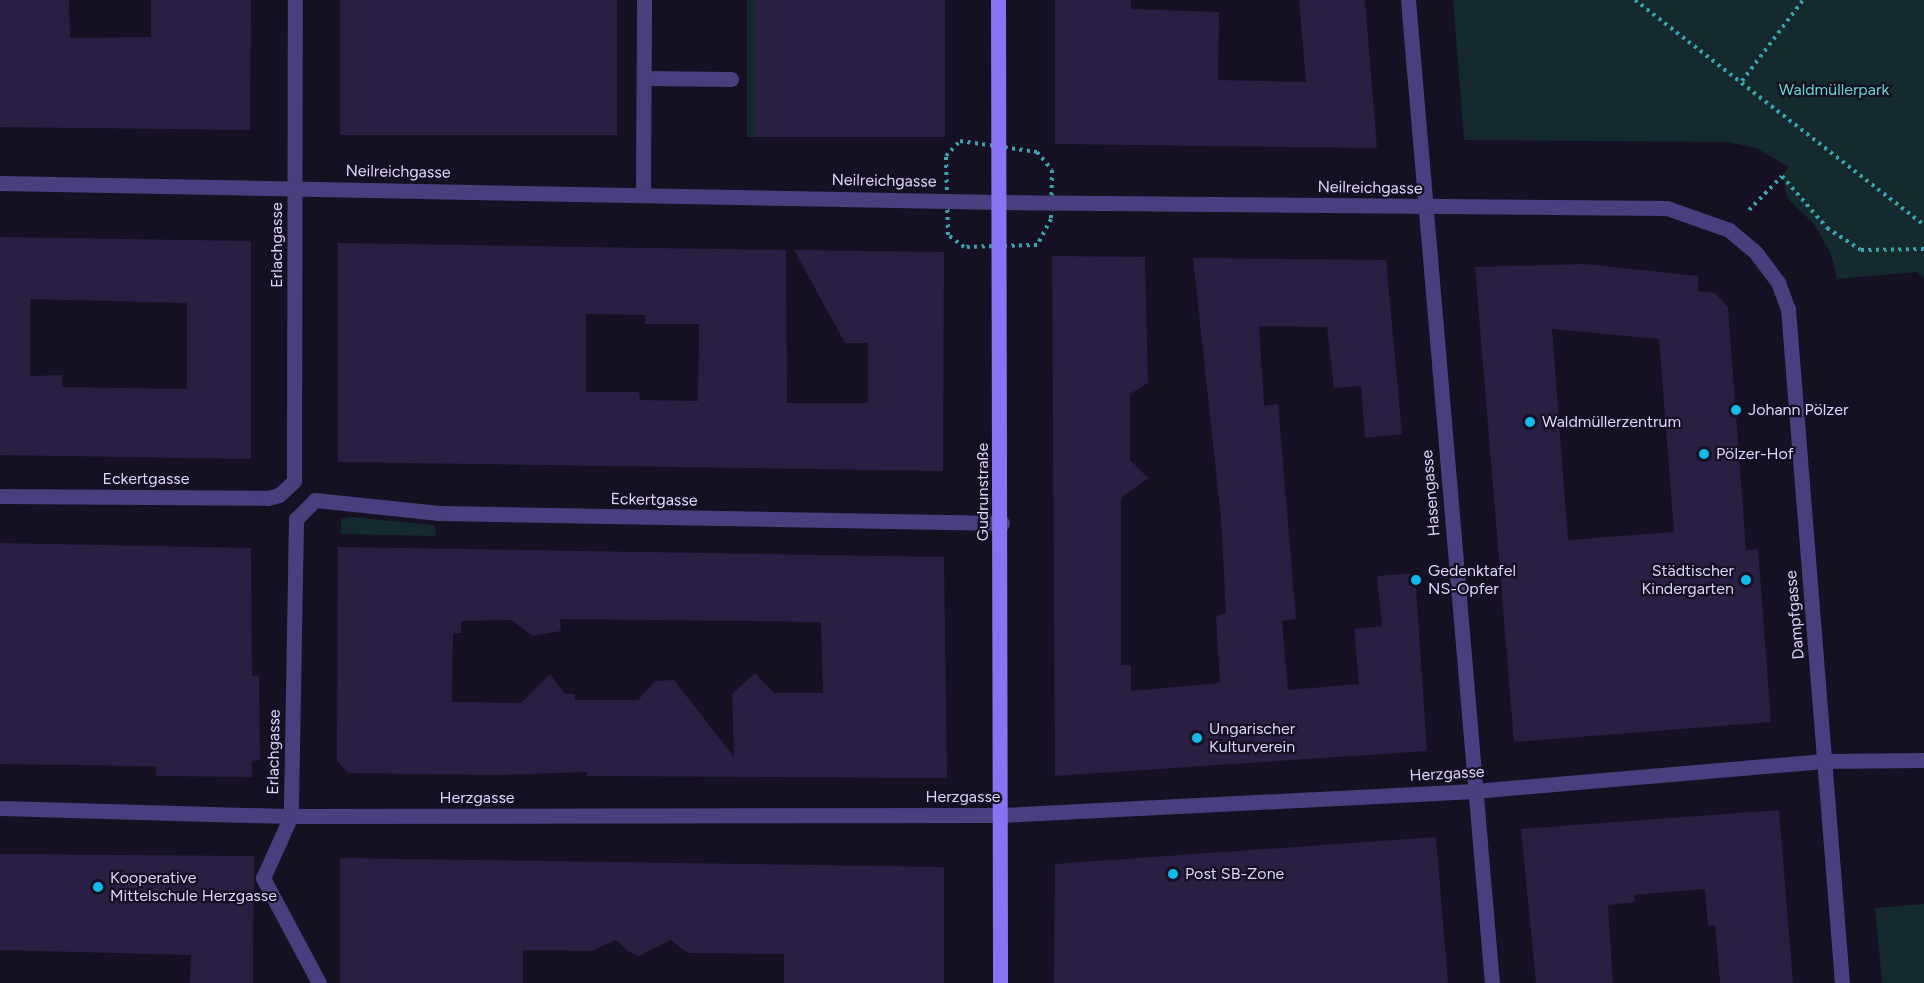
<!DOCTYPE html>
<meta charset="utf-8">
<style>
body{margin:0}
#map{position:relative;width:1924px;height:983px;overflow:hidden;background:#161023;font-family:Figtree,sans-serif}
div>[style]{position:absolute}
.green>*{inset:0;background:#142a2d;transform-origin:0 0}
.building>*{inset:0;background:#2a1e43;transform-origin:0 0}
.path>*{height:4px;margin-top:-2px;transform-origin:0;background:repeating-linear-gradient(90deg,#38a5ad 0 3px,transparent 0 7.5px)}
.service>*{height:15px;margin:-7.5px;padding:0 7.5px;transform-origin:7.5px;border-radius:7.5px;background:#493f7e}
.pedestrian>*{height:15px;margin:-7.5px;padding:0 7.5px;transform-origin:7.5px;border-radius:7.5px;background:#493f7e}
.minor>*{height:15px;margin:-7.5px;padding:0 7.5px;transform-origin:7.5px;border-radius:7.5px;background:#493f7e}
.tertiary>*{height:15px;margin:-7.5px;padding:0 7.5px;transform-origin:7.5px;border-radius:7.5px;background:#493f7e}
.secondary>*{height:15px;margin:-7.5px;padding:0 7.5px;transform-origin:7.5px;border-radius:7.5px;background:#8774f4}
.dots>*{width:16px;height:16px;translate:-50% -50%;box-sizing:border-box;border:3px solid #161023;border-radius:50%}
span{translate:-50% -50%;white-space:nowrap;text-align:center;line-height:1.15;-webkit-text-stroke:4.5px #161023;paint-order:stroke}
.park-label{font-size:16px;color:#67d6c8}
.street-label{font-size:16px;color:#ded5fc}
.poi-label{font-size:16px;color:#ded5fc}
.left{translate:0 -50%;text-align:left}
.right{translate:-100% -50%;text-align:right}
</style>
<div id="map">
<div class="green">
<div style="left:747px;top:0;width:8px;height:137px"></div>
<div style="clip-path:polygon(1453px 0,1924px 0,1924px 278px,1917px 272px,1837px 279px,1831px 254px,1814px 224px,1788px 199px,1782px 176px,1789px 167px,1756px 148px,1727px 142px,1464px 140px)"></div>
<div style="clip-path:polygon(351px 517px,434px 525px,436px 536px,341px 534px,341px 519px)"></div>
<div style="clip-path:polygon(1924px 904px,1924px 983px,1882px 983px,1875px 908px)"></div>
</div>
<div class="building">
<div style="clip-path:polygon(0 0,69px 0,70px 38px,151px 37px,151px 0,251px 0,250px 130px,0 127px)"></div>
<div style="left:340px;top:0;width:277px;height:135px"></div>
<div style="left:755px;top:0;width:190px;height:137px"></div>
<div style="clip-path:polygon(1055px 0,1131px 0,1131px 9px,1219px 12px,1218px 80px,1306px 82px,1299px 0,1365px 0,1377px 148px,1055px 144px)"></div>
<div style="clip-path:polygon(evenodd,0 237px,251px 241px,251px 459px,0 455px,0 237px,30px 299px,187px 303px,187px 389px,62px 387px,62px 375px,30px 376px,30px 299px)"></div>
<div style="clip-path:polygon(evenodd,338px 243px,786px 250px,787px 403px,868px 403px,868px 343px,845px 343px,794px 250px,944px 252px,943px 471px,338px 462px,338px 243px,586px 314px,645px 315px,645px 324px,699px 324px,698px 401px,640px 400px,639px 392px,586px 392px,586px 314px)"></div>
<div style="clip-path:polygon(1052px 256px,1145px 257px,1148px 383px,1130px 394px,1130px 460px,1148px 478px,1121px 498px,1121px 665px,1131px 665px,1131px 691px,1220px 683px,1216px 616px,1226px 613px,1221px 518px,1193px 258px,1386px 260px,1402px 434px,1365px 438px,1361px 386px,1334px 388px,1327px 327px,1259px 326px,1264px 406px,1278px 404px,1296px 619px,1282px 621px,1288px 690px,1359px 684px,1354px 629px,1382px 626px,1377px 576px,1415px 573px,1427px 751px,1055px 776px)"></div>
<div style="clip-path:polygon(evenodd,1584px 264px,1698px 276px,1698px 291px,1715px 293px,1728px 307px,1746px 550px,1758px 549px,1771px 722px,1514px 742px,1475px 267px,1584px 264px,1552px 329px,1659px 339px,1674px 532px,1568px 540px,1552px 329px)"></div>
<div style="clip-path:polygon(0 543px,251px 548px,252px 676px,259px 675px,260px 760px,252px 761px,252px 777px,156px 776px,156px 767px,139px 766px,0 764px)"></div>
<div style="clip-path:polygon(evenodd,338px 547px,944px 557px,947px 778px,587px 776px,587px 772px,497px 775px,348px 773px,337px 761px,338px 547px,560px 619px,821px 622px,823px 693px,774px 693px,755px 673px,732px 694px,734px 757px,674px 680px,655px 681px,638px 700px,575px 700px,575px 694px,565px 694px,550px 674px,521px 703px,452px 702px,453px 633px,461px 633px,461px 621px,512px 620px,532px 636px,561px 631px,560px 619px)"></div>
<div style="clip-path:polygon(1779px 810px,1793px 983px,1720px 983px,1715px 925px,1708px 926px,1705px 889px,1634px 895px,1635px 902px,1608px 905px,1613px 983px,1536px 983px,1521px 829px)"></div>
<div style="clip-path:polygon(1436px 837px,1448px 983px,1054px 983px,1055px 864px)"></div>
<div style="clip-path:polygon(0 854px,254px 856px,253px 983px,190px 983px,191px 955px,0 950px)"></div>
<div style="clip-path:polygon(340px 858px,944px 867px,944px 983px,784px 983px,784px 954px,688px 953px,671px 940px,639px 956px,629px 952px,616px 940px,591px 951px,523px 950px,523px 983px,340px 983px)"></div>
</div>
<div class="path">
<div style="left:1635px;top:0;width:366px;rotate:37.9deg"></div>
<div style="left:1742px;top:81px;width:101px;rotate:-53deg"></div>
<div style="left:960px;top:141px;width:78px;rotate:8.1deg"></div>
<div style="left:1037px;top:152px;width:23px;rotate:50deg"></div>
<div style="left:1052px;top:170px;width:49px;rotate:91.2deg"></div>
<div style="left:1051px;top:219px;width:30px;rotate:118deg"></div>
<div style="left:1037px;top:245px;width:73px;rotate:178.4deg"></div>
<div style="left:964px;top:247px;width:20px;rotate:-143deg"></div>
<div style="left:948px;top:235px;width:79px;rotate:-91.5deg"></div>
<div style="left:946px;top:156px;width:21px;rotate:-47deg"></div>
<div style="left:1749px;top:210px;width:47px;rotate:-45.9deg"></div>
<div style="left:1782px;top:176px;width:69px;rotate:49.1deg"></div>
<div style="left:1827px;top:228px;width:40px;rotate:32.9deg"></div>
<div style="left:1861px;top:250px;width:63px;rotate:-0.9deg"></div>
</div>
<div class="service">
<div style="left:644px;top:78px;width:87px;rotate:0.7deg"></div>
<div style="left:643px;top:195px;width:195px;rotate:-89.7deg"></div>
</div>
<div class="pedestrian">
<div style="left:0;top:808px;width:291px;rotate:1.6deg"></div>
<div style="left:291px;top:816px;width:68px;rotate:114.3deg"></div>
<div style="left:263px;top:878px;width:119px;rotate:61.9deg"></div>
</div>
<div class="minor">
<div style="left:1408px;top:0;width:987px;rotate:85.12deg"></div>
<div style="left:999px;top:202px;width:668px;rotate:0.51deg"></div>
<div style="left:1667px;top:208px;width:66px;rotate:19.5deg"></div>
<div style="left:1729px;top:230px;width:35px;rotate:40deg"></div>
<div style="left:1756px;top:253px;width:36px;rotate:53deg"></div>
<div style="left:1778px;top:282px;width:29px;rotate:70deg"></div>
<div style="left:1788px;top:309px;width:676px;rotate:85.42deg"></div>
<div style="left:0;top:496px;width:268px;rotate:0.4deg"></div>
<div style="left:268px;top:498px;width:11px;rotate:-15deg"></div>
<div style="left:279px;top:495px;width:21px;rotate:-43deg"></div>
<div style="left:294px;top:481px;width:481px;rotate:-89.9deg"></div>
<div style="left:1002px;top:523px;width:563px;rotate:-178.98deg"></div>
<div style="left:439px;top:513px;width:125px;rotate:-174deg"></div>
<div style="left:315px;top:500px;width:27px;rotate:135deg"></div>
<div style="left:296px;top:519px;width:297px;rotate:91deg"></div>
<div style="left:291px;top:816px;width:711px;rotate:-0.08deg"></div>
<div style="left:1002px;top:815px;width:473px;rotate:-2.9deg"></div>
<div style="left:1474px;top:791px;width:351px;rotate:-4.9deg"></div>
<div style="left:1824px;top:761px;width:100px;rotate:-0.6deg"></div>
</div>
<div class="tertiary">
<div style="left:0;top:183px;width:999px;rotate:1.09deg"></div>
</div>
<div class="secondary">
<div style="left:998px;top:0;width:983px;rotate:89.88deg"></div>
</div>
<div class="dots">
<div style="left:1736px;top:410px;background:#12baeb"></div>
<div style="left:1530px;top:422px;background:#12baeb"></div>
<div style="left:1704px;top:454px;background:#12baeb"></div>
<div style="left:1416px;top:580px;background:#12baeb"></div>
<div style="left:1746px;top:580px;background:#12baeb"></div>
<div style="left:1197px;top:738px;background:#12baeb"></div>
<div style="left:1173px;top:874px;background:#12baeb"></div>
<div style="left:98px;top:887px;background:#12baeb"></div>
</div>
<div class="park-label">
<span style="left:1834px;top:90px">Waldmüllerpark</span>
</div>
<div class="street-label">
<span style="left:398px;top:172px;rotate:1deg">Neilreichgasse</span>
<span style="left:884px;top:181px;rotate:1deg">Neilreichgasse</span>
<span style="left:1370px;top:188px;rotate:1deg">Neilreichgasse</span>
<span style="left:277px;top:245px;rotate:-90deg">Erlachgasse</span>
<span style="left:146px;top:479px">Eckertgasse</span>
<span style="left:983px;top:492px;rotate:-90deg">Gudrunstraße</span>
<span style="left:1431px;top:493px;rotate:-95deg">Hasengasse</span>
<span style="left:654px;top:500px;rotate:1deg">Eckertgasse</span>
<span style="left:1795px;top:615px;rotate:-95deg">Dampfgasse</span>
<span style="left:274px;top:752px;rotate:-89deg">Erlachgasse</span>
<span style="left:1447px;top:774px;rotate:-3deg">Herzgasse</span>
<span style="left:963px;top:797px">Herzgasse</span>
<span style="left:477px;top:798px">Herzgasse</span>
</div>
<div class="poi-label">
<span class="left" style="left:1748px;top:410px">Johann Pölzer</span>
<span class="left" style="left:1542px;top:422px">Waldmüllerzentrum</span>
<span class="left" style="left:1716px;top:454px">Pölzer-Hof</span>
<span class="left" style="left:1428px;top:580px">Gedenktafel<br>NS-Opfer</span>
<span class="right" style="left:1734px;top:580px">Städtischer<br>Kindergarten</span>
<span class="left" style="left:1209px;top:738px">Ungarischer<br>Kulturverein</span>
<span class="left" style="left:1185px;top:874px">Post SB-Zone</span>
<span class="left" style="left:110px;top:887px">Kooperative<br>Mittelschule Herzgasse</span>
</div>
</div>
